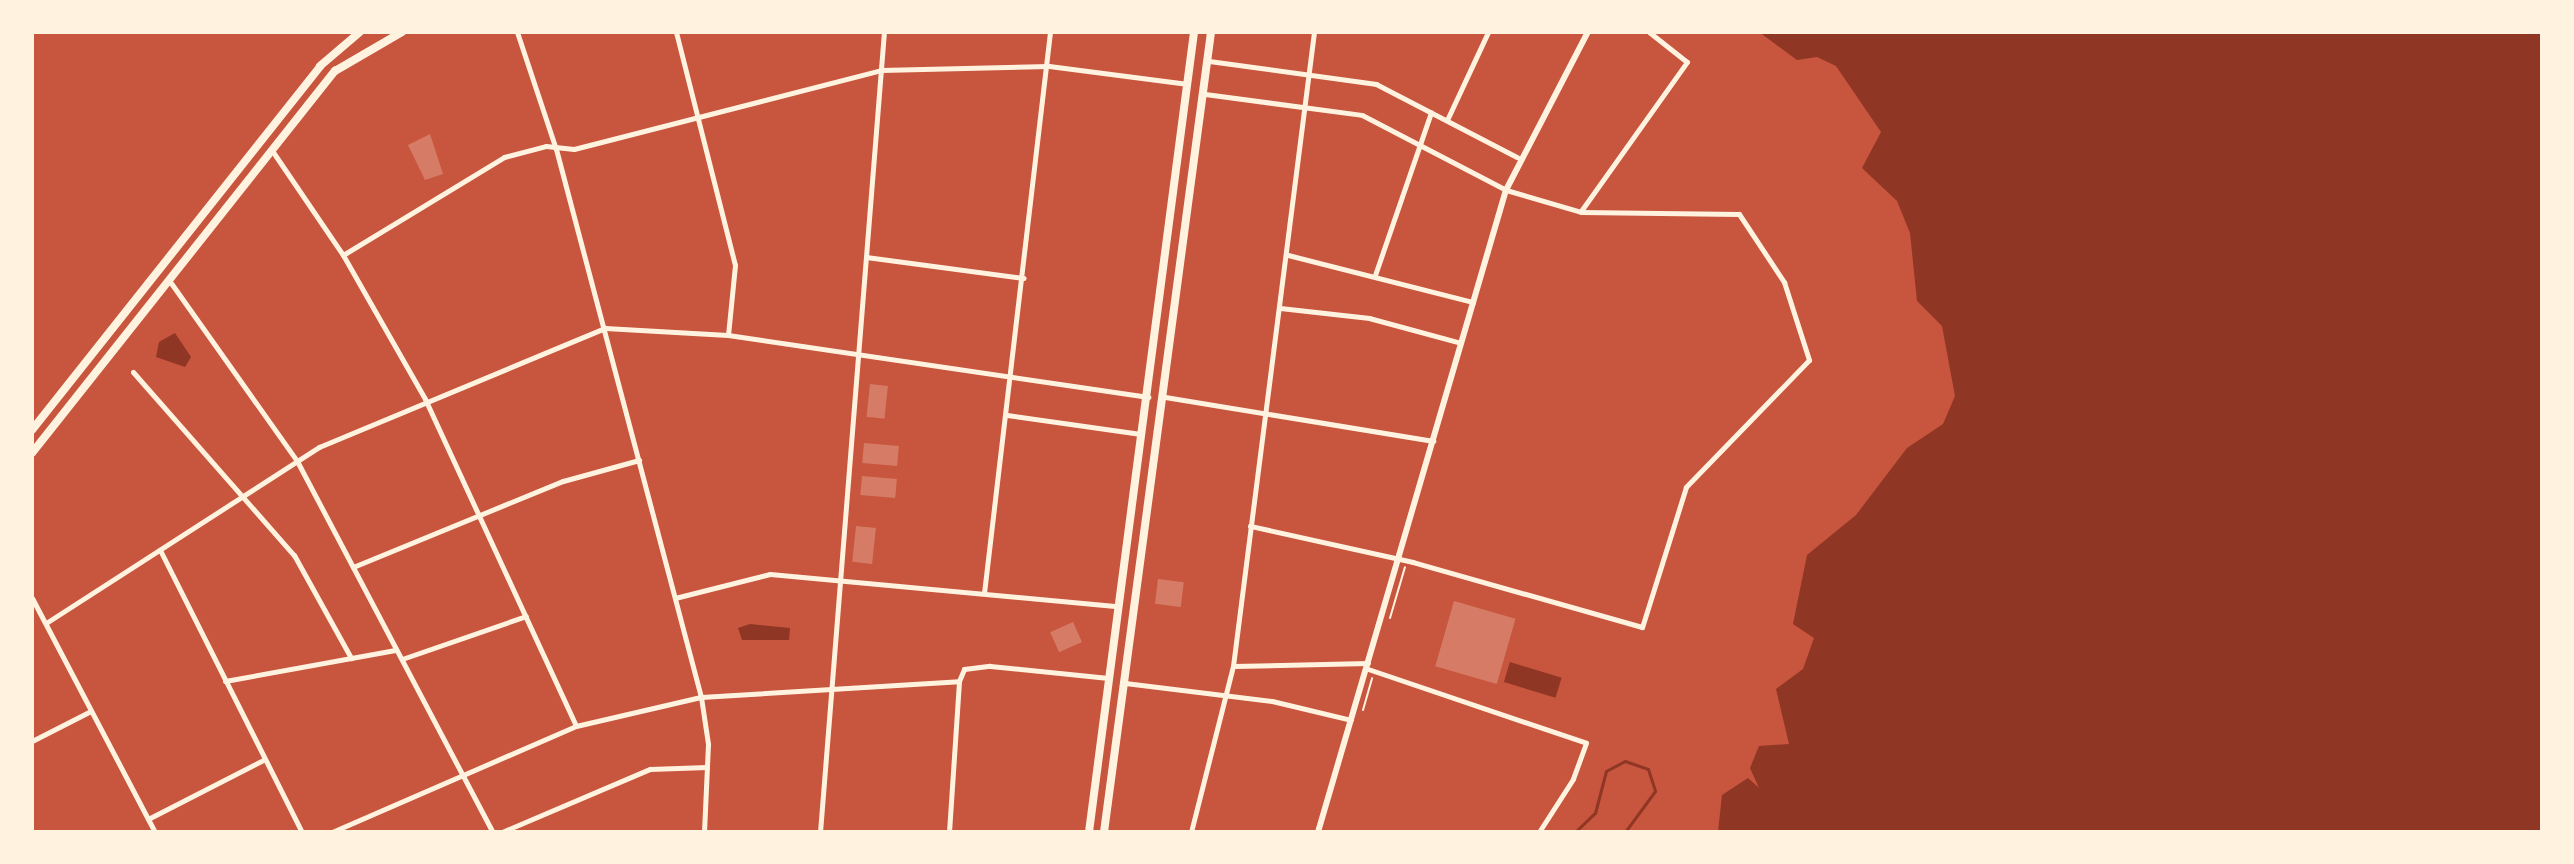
<!DOCTYPE html>
<style>
body{margin:0}
#map{position:relative;width:2574px;height:864px;overflow:hidden;background:#c8553d;font-family:Ubuntu,sans-serif}
div>[style]{position:absolute}
.water>*{inset:0;background:#8f3625;transform-origin:0 0}
.stream>*{height:3px;margin:-1.5px;padding:0 1.5px;transform-origin:1.5px;border-radius:1.5px;background:#8f3625}
.building>*{inset:0;background:#d67c66;transform-origin:0 0}
.path>*{height:2px;margin:-1px;padding:0 1px;transform-origin:1px;border-radius:1px;background:#fff3e0}
.minor>*{height:5px;margin:-2.5px;padding:0 2.5px;transform-origin:2.5px;border-radius:2.5px;background:#fff3e0}
.tertiary>*{height:6px;margin:-3px;padding:0 3px;transform-origin:3px;border-radius:3px;background:#fff3e0}
.primary>*{height:8px;margin:-4px;padding:0 4px;transform-origin:4px;border-radius:4px;background:#fff3e0}
span{translate:-50% -50%;white-space:nowrap;text-align:center;line-height:1.15;-webkit-text-stroke:6px #fff3e0;paint-order:stroke}
.frame{position:absolute;inset:0;border:34px solid #fff3e0;pointer-events:none}
</style>
<div id="map">
<div class="water">
<div style="clip-path:polygon(1759px 32px,2542px 32px,2542px 832px,1718px 832px,1722px 795px,1748px 778px,1759px 788px,1750px 768px,1759px 746px,1789px 744px,1776px 689px,1803px 669px,1814px 638px,1793px 624px,1807px 555px,1856px 515px,1907px 448px,1943px 424px,1955px 396px,1942px 326px,1917px 301px,1910px 233px,1897px 201px,1862px 168px,1881px 132px,1836px 66px,1817px 57px,1797px 60px)"></div>
<div style="clip-path:polygon(175px 333px,191px 357px,185px 367px,156px 357px,159px 342px)"></div>
<div style="clip-path:polygon(750px 624px,790px 628px,789px 640px,742px 640px,738px 628px)"></div>
<div style="left:1510px;top:662px;width:54px;height:21px;rotate:17deg"></div>
</div>
<div class="stream">
<div style="left:1575px;top:832px;width:28px;rotate:-44deg"></div>
<div style="left:1595px;top:813px;width:43px;rotate:-75.3deg"></div>
<div style="left:1606px;top:771px;width:21px;rotate:-28deg"></div>
<div style="left:1625px;top:761px;width:24px;rotate:19deg"></div>
<div style="left:1648px;top:769px;width:23px;rotate:72deg"></div>
<div style="left:1655px;top:791px;width:51px;rotate:126.2deg"></div>
</div>
<div class="building">
<div style="clip-path:polygon(430px 134px,443px 174px,425px 180px,408px 145px)"></div>
<div style="left:870px;top:384px;width:18px;height:33px;rotate:6deg"></div>
<div style="left:864px;top:443px;width:35px;height:20px;rotate:5deg"></div>
<div style="left:862px;top:476px;width:35px;height:19px;rotate:5deg"></div>
<div style="left:856px;top:526px;width:20px;height:36px;rotate:6deg"></div>
<div style="left:1158px;top:579px;width:26px;height:25px;rotate:7deg"></div>
<div style="left:1454px;top:601px;width:64px;height:68px;rotate:16deg"></div>
<div style="left:1073px;top:622px;width:22px;height:25px;rotate:66deg"></div>
</div>
<div class="path">
<div style="left:1390px;top:618px;width:53px;rotate:-73.6deg"></div>
<div style="left:1363px;top:710px;width:33px;rotate:-74deg"></div>
</div>
<div class="minor">
<div style="left:517px;top:32px;width:123px;rotate:71.6deg"></div>
<div style="left:556px;top:149px;width:567px;rotate:75.18deg"></div>
<div style="left:701px;top:697px;width:48px;rotate:81.5deg"></div>
<div style="left:708px;top:744px;width:88px;rotate:92.6deg"></div>
<div style="left:676px;top:32px;width:240px;rotate:75.8deg"></div>
<div style="left:735px;top:265px;width:70px;rotate:95.7deg"></div>
<div style="left:1209px;top:61px;width:169px;rotate:7.8deg"></div>
<div style="left:1376px;top:84px;width:159px;rotate:27.4deg"></div>
<div style="left:1205px;top:94px;width:158px;rotate:7.6deg"></div>
<div style="left:1362px;top:115px;width:162px;rotate:27.5deg"></div>
<div style="left:1506px;top:190px;width:78px;rotate:16.3deg"></div>
<div style="left:1581px;top:212px;width:158px;rotate:0.7deg"></div>
<div style="left:1739px;top:214px;width:82px;rotate:56.5deg"></div>
<div style="left:1784px;top:282px;width:82px;rotate:72.2deg"></div>
<div style="left:1809px;top:360px;width:177px;rotate:134.1deg"></div>
<div style="left:1686px;top:487px;width:147px;rotate:107.4deg"></div>
<div style="left:1642px;top:627px;width:238px;rotate:-164.2deg"></div>
<div style="left:1413px;top:562px;width:167px;rotate:-167.5deg"></div>
<div style="left:1447px;top:120px;width:97px;rotate:-65deg"></div>
<div style="left:273px;top:152px;width:125px;rotate:55.8deg"></div>
<div style="left:343px;top:255px;width:166px;rotate:60.3deg"></div>
<div style="left:425px;top:399px;width:360px;rotate:65.2deg"></div>
<div style="left:1581px;top:211px;width:183px;rotate:-54.6deg"></div>
<div style="left:1687px;top:62px;width:48px;rotate:-141.7deg"></div>
<div style="left:343px;top:255px;width:188px;rotate:-31.3deg"></div>
<div style="left:504px;top:157px;width:43px;rotate:-14.7deg"></div>
<div style="left:546px;top:146px;width:28px;rotate:6deg"></div>
<div style="left:574px;top:149px;width:317px;rotate:-14.4deg"></div>
<div style="left:881px;top:70px;width:168px;rotate:-1.4deg"></div>
<div style="left:1049px;top:66px;width:140px;rotate:7.4deg"></div>
<div style="left:1288px;top:255px;width:191px;rotate:14.3deg"></div>
<div style="left:866px;top:257px;width:159px;rotate:7.6deg"></div>
<div style="left:1375px;top:275px;width:172px;rotate:-71deg"></div>
<div style="left:171px;top:283px;width:218px;rotate:54.7deg"></div>
<div style="left:297px;top:461px;width:420px;rotate:62.2deg"></div>
<div style="left:1280px;top:308px;width:90px;rotate:6.4deg"></div>
<div style="left:1369px;top:318px;width:95px;rotate:15.2deg"></div>
<div style="left:133px;top:372px;width:244px;rotate:48.7deg"></div>
<div style="left:294px;top:555px;width:118px;rotate:61deg"></div>
<div style="left:1165px;top:397px;width:272px;rotate:9.3deg"></div>
<div style="left:1007px;top:415px;width:135px;rotate:8.1deg"></div>
<div style="left:160px;top:550px;width:316px;rotate:63.3deg"></div>
<div style="left:353px;top:567px;width:227px;rotate:-22.3deg"></div>
<div style="left:563px;top:481px;width:79px;rotate:-15.4deg"></div>
<div style="left:984px;top:593px;width:565px;rotate:-83.29deg"></div>
<div style="left:32px;top:598px;width:264px;rotate:62.3deg"></div>
<div style="left:675px;top:598px;width:98px;rotate:-14.2deg"></div>
<div style="left:770px;top:574px;width:349px;rotate:5.3deg"></div>
<div style="left:46px;top:623px;width:325px;rotate:-32.8deg"></div>
<div style="left:319px;top:447px;width:310px;rotate:-22.6deg"></div>
<div style="left:605px;top:328px;width:123px;rotate:3.3deg"></div>
<div style="left:728px;top:335px;width:425px;rotate:8.4deg"></div>
<div style="left:402px;top:659px;width:131px;rotate:-19.1deg"></div>
<div style="left:1233px;top:666px;width:135px;rotate:-1.3deg"></div>
<div style="left:1368px;top:669px;width:230px;rotate:18.7deg"></div>
<div style="left:1586px;top:743px;width:38px;rotate:110deg"></div>
<div style="left:1573px;top:779px;width:63px;rotate:122.7deg"></div>
<div style="left:225px;top:681px;width:173px;rotate:-10.3deg"></div>
<div style="left:1125px;top:683px;width:148px;rotate:7deg"></div>
<div style="left:1272px;top:701px;width:81px;rotate:13.5deg"></div>
<div style="left:32px;top:741px;width:66px;rotate:-27deg"></div>
<div style="left:148px;top:819px;width:131px;rotate:-27.1deg"></div>
<div style="left:332px;top:832px;width:266px;rotate:-23.5deg"></div>
<div style="left:576px;top:726px;width:128px;rotate:-13.1deg"></div>
<div style="left:701px;top:697px;width:258px;rotate:-3.5deg"></div>
<div style="left:959px;top:681px;width:13px;rotate:-67deg"></div>
<div style="left:964px;top:669px;width:26px;rotate:-7deg"></div>
<div style="left:990px;top:666px;width:119px;rotate:5.8deg"></div>
<div style="left:502px;top:832px;width:161px;rotate:-23.1deg"></div>
<div style="left:650px;top:769px;width:57px;rotate:-2deg"></div>
<div style="left:820px;top:832px;width:803px;rotate:-85.43deg"></div>
<div style="left:949px;top:832px;width:151px;rotate:-86.2deg"></div>
<div style="left:1191px;top:832px;width:171px;rotate:-75.8deg"></div>
<div style="left:1233px;top:666px;width:639px;rotate:-82.72deg"></div>
</div>
<div class="tertiary">
<div style="left:1318px;top:832px;width:669px;rotate:-73.68deg"></div>
<div style="left:1506px;top:190px;width:178px;rotate:-62.6deg"></div>
</div>
<div class="primary">
<div style="left:32px;top:430px;width:464px;rotate:-51.6deg"></div>
<div style="left:320px;top:66px;width:52px;rotate:-40.4deg"></div>
<div style="left:32px;top:453px;width:488px;rotate:-51.6deg"></div>
<div style="left:335px;top:71px;width:78px;rotate:-30.2deg"></div>
<div style="left:1089px;top:832px;width:807px;rotate:-82.52deg"></div>
<div style="left:1104px;top:832px;width:807px;rotate:-82.38deg"></div>
</div>
<div class="frame"></div>
</div>
